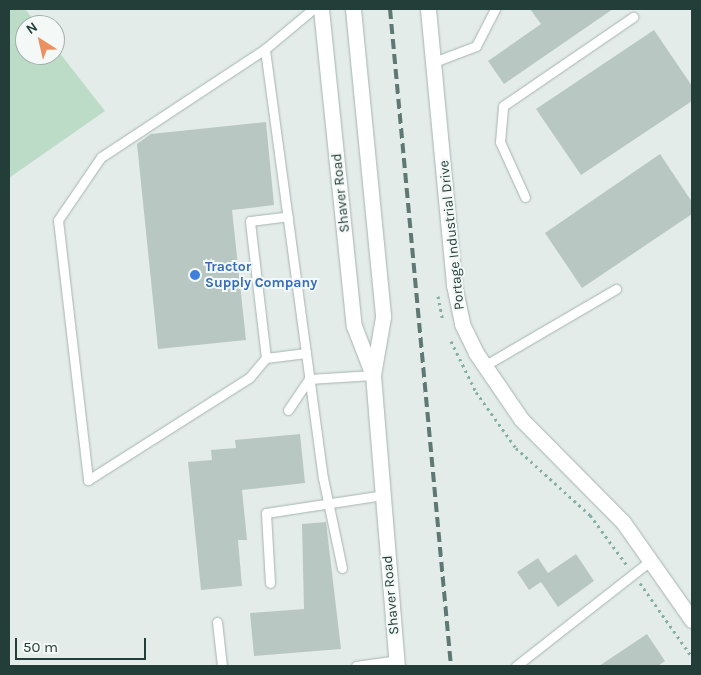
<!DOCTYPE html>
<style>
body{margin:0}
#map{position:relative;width:701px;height:675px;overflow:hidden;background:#e3ece9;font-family:Karla,sans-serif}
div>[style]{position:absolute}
.green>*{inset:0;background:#bddcc8}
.building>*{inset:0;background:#b8c7c2}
.path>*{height:3px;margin-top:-1.5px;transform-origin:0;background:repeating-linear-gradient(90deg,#85afa5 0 2.5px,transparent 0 6.5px)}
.roads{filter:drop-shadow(0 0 1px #a6b4b0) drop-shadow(0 0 1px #a6b4b0)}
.service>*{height:9px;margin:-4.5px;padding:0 4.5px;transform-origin:4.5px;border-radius:4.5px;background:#fff}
.minor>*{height:15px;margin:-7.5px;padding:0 7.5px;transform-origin:7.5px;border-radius:7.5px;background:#fff}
.secondary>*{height:15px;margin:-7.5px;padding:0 7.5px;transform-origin:7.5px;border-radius:7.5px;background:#fff}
.rail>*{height:4px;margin-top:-2px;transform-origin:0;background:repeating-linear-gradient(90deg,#5e7874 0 10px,transparent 0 15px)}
.dots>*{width:14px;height:14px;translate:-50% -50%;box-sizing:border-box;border:2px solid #f4f9f7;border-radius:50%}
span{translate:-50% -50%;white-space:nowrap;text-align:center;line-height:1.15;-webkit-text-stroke:4px #f4f9f7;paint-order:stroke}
.street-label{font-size:14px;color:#233d38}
.shop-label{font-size:14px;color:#366cbe;font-weight:700}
.left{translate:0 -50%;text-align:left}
.frame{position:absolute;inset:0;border:10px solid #233d38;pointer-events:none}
.north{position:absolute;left:15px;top:15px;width:50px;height:50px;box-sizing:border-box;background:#f4f9f7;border:1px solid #a0aeab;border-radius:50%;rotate:325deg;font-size:14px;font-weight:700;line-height:20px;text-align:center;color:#233d38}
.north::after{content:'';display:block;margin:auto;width:18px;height:22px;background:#ec9061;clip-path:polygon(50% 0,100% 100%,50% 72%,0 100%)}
.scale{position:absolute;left:15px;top:638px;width:131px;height:22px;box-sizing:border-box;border:2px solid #233d38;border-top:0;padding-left:6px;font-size:15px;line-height:18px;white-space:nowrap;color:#233d38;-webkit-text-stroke:4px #f4f9f7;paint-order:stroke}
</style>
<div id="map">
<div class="green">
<div style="clip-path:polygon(9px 9px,25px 9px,38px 25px,25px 25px,25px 55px,55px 55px,55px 47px,105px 111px,9px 178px)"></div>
</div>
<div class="building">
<div style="clip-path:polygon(530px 9px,613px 9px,504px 84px,488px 61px,541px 24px)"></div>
<div style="clip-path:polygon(654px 30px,692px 86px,692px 101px,581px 175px,536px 109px)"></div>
<div style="clip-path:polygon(266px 122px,274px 205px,232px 210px,246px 340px,158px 349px,137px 144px,151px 134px)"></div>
<div style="clip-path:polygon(660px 154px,692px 202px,692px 214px,582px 288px,545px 233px)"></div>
<div style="clip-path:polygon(300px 434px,305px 483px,242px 490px,247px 540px,238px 540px,242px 586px,201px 590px,188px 462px,212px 460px,211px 450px,236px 448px,235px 440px)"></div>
<div style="clip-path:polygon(326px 522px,341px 649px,254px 656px,250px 613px,304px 609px,302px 524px)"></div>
<div style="clip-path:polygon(576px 554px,594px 581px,558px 607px,541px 582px,529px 590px,517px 572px,538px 558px,548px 573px)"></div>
<div style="clip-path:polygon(647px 634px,665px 661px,658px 666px,599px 666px)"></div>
</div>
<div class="path">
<div style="left:438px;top:296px;width:25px;rotate:79deg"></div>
<div style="left:451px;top:341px;width:57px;rotate:63.9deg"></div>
<div style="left:476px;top:392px;width:69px;rotate:54.5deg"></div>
<div style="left:516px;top:448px;width:100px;rotate:42.2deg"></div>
<div style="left:590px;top:515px;width:61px;rotate:53.7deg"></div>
<div style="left:640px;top:583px;width:90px;rotate:54.9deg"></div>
</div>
<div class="roads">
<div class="service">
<div style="left:265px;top:49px;width:196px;rotate:146.6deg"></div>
<div style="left:101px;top:157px;width:76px;rotate:124.3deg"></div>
<div style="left:58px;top:220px;width:262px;rotate:83.4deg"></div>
<div style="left:88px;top:480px;width:191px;rotate:-32.4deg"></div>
<div style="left:249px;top:378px;width:26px;rotate:-50deg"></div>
<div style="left:266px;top:358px;width:40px;rotate:-7.1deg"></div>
<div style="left:306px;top:353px;width:126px;rotate:82.3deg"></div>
<div style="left:323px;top:478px;width:92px;rotate:78.1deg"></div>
<div style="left:434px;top:62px;width:45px;rotate:-20.9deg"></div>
<div style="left:476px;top:46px;width:42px;rotate:-62.8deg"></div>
<div style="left:525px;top:197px;width:60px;rotate:-114.4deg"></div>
<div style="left:500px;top:142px;width:36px;rotate:-85deg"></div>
<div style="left:503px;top:106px;width:158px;rotate:-34.4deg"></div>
<div style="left:306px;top:353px;width:307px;rotate:-97.7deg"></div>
<div style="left:265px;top:49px;width:62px;rotate:-39.8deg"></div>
<div style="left:266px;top:358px;width:138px;rotate:-96.7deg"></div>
<div style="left:250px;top:221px;width:38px;rotate:-7deg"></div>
<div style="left:484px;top:366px;width:153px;rotate:-30.3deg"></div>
<div style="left:288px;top:410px;width:37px;rotate:-56deg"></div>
<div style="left:309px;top:379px;width:64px;rotate:-3.6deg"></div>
<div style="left:270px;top:583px;width:70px;rotate:-93.3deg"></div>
<div style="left:266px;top:513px;width:118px;rotate:-8.7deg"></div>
<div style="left:217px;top:622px;width:44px;rotate:83.5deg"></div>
<div style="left:356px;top:666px;width:41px;rotate:-8.3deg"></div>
<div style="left:516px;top:666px;width:170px;rotate:-38.1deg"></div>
</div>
<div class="minor">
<div style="left:428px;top:9px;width:277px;rotate:84.6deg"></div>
<div style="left:454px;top:285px;width:40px;rotate:78deg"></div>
<div style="left:462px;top:324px;width:32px;rotate:64deg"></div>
<div style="left:476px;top:353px;width:80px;rotate:55.7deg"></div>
<div style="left:521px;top:419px;width:145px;rotate:45.3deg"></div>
<div style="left:623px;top:522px;width:120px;rotate:54.9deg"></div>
</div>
<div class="secondary">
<div style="left:321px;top:9px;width:319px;rotate:84.1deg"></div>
<div style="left:354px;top:326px;width:53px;rotate:68.8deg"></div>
<div style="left:353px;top:9px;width:309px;rotate:84.4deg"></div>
<div style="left:383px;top:317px;width:59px;rotate:99.8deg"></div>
<div style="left:373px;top:375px;width:292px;rotate:85.3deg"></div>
</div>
</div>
<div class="rail">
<div style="left:390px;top:9px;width:660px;rotate:84.7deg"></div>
</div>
<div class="dots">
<div style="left:195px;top:275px;background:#3f7fe0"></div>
</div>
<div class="street-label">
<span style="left:341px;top:193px;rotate:-96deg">Shaver Road</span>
<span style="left:452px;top:235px;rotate:-96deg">Portage Industrial Drive</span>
<span style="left:391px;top:595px;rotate:-95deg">Shaver Road</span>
</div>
<div class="shop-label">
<span class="left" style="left:205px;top:275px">Tractor<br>Supply Company</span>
</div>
<div class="frame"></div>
<div class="north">N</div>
<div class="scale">50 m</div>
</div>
